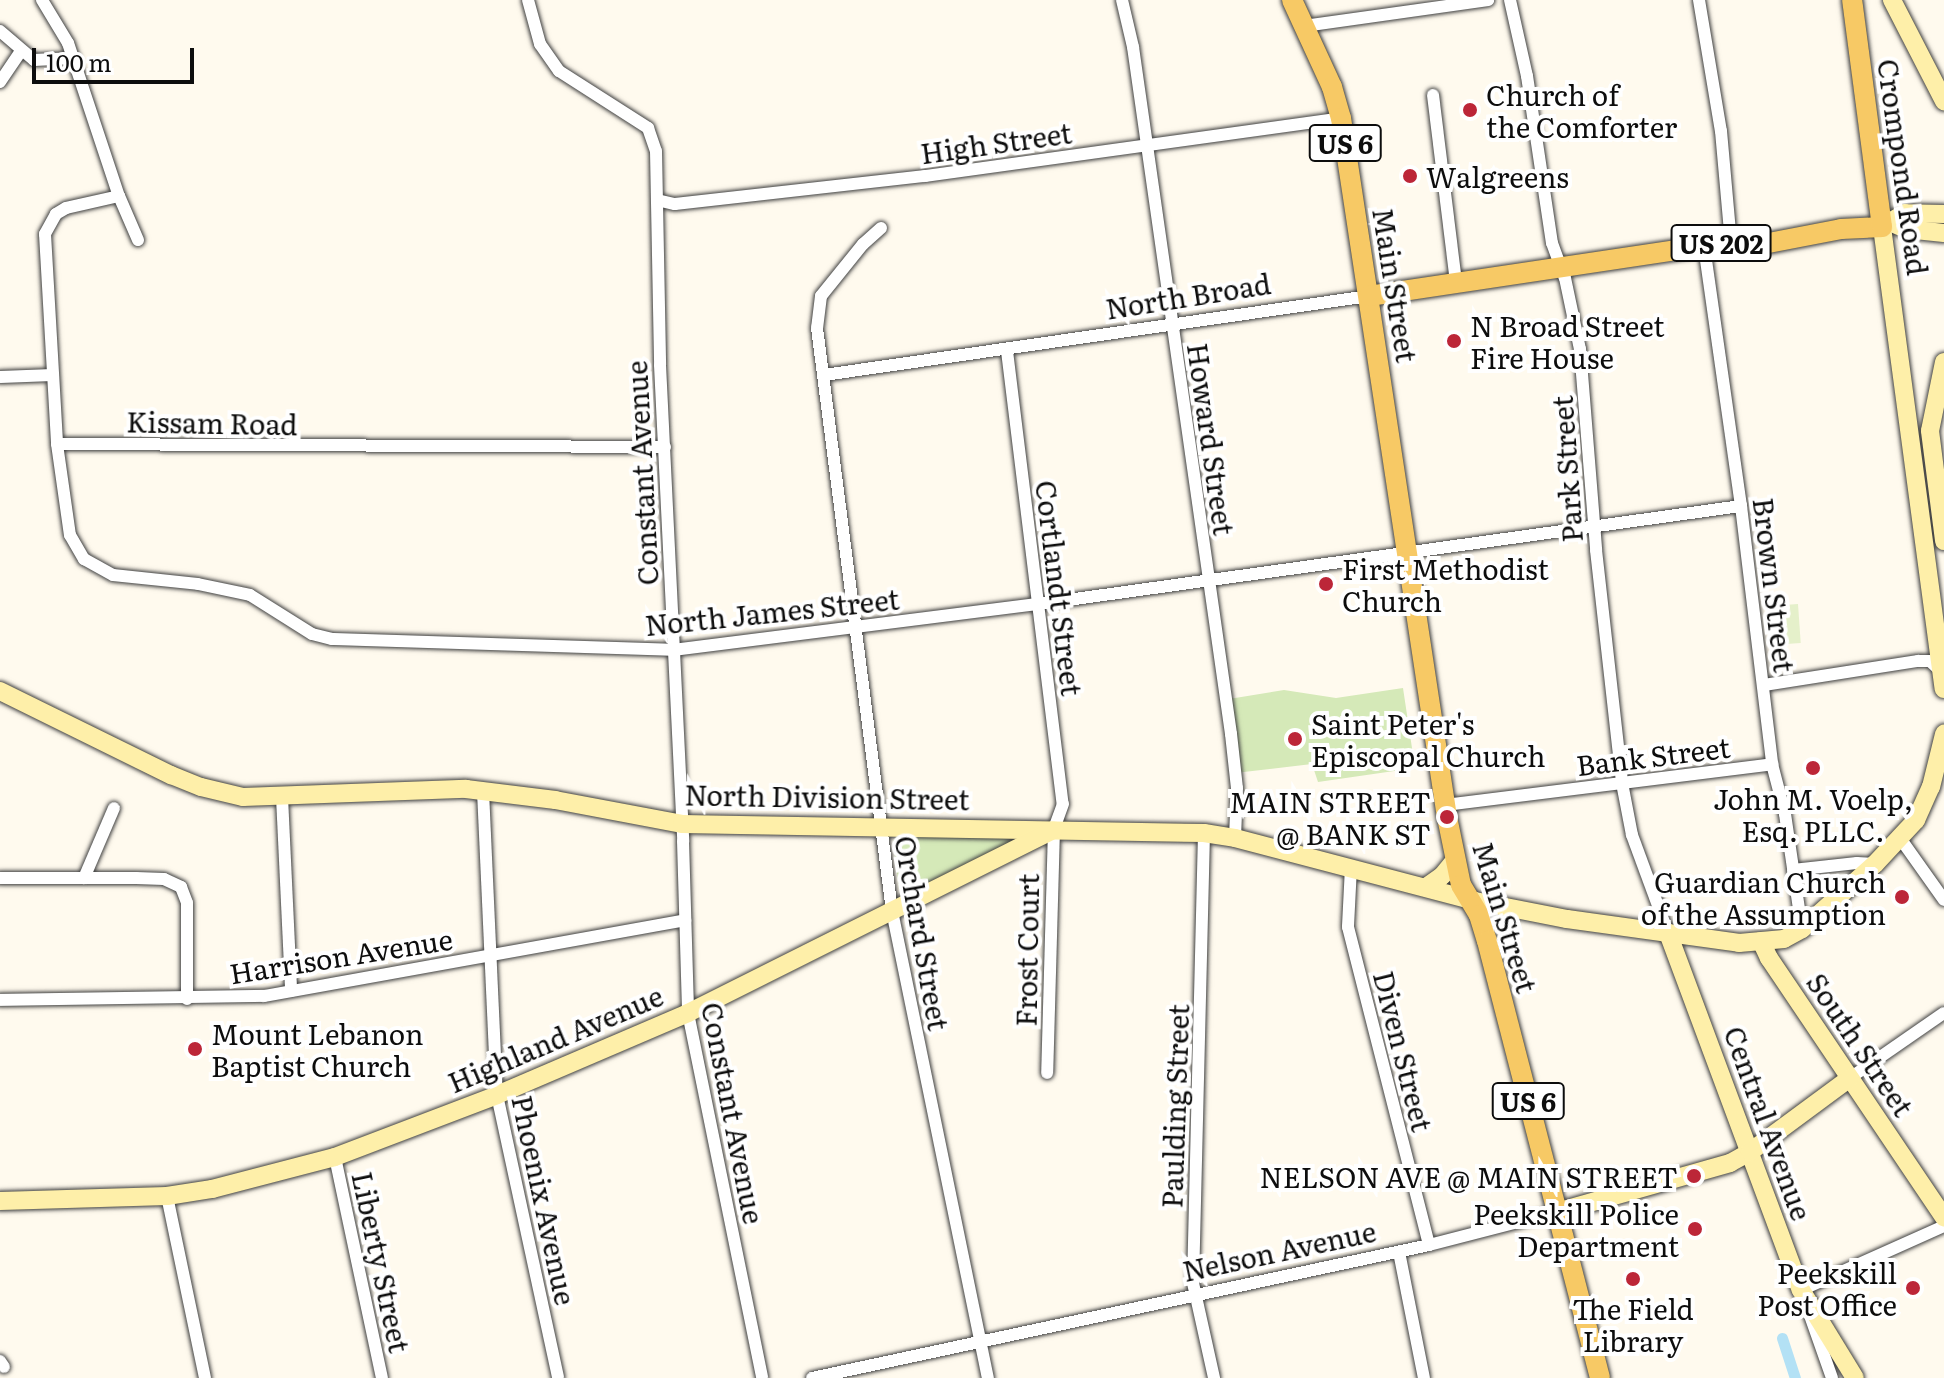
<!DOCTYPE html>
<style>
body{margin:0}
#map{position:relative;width:1944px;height:1378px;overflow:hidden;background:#fffaee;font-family:Literata,serif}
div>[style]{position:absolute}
.green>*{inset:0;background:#d5e9b8}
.pitch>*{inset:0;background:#e5f0ca;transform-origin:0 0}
.canal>*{height:11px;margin:-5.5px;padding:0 5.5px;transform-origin:5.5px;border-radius:5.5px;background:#b3e1f5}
.roads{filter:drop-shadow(0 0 2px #404040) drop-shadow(0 0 2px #404040)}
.street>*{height:12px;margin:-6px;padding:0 6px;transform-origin:6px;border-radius:6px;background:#fff}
.secondary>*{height:18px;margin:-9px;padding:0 9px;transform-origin:9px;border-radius:9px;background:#feefa9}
.primary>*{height:20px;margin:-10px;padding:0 10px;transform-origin:10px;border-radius:10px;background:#f7c965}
.dots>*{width:22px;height:22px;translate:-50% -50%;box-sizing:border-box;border:4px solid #fff;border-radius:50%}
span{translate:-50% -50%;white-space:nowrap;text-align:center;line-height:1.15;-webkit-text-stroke:8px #fff;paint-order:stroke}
.shield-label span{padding:2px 6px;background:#fff;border:2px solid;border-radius:6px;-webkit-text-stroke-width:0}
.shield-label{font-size:26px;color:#0d0d0d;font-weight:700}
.poi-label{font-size:28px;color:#0d0d0d}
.left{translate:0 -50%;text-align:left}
.right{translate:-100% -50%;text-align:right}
.street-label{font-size:28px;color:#0d0d0d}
.scale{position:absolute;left:32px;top:48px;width:162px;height:36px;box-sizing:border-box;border:4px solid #0d0d0d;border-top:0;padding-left:10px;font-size:24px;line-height:28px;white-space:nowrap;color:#0d0d0d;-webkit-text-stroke:6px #fff;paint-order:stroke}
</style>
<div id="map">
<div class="green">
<div style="clip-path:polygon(1403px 688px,1415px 768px,1318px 782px,1312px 764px,1235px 773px,1229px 699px,1284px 690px,1336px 698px)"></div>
<div style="clip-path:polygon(898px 834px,1018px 835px,1018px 840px,904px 895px,899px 889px,893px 841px)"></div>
</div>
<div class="pitch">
<div style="left:1798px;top:604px;width:39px;height:18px;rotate:86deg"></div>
</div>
<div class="canal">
<div style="left:1782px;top:1338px;width:42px;rotate:72deg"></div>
</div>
<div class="roads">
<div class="street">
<div style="left:42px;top:0;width:50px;rotate:58.8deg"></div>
<div style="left:68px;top:43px;width:161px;rotate:71.6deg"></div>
<div style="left:119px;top:196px;width:48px;rotate:66.6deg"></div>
<div style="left:528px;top:0;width:46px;rotate:74.7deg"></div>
<div style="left:540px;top:44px;width:33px;rotate:55deg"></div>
<div style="left:559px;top:71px;width:106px;rotate:32.6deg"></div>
<div style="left:648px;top:128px;width:24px;rotate:71deg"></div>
<div style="left:656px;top:151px;width:214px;rotate:88.9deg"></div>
<div style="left:660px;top:365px;width:477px;rotate:87.2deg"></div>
<div style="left:683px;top:841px;width:172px;rotate:88.3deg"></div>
<div style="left:688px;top:1013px;width:372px;rotate:78.5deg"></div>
<div style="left:1122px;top:0;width:48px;rotate:76.8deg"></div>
<div style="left:1133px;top:47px;width:694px;rotate:81.88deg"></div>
<div style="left:1231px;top:734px;width:54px;rotate:83.7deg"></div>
<div style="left:1237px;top:788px;width:50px;rotate:92.3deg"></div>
<div style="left:1510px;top:0;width:78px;rotate:77.4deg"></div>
<div style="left:1527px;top:76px;width:169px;rotate:81.5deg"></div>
<div style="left:1552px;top:243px;width:37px;rotate:70deg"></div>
<div style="left:1565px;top:278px;width:73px;rotate:78.1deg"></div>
<div style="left:1580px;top:349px;width:202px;rotate:85.4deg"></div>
<div style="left:1596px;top:550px;width:234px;rotate:83.6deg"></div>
<div style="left:1622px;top:783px;width:53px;rotate:79.1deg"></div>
<div style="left:1632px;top:835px;width:104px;rotate:69.8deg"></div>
<div style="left:1699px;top:0;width:133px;rotate:80.5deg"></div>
<div style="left:1721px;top:131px;width:111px;rotate:84.9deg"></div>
<div style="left:1304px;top:26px;width:186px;rotate:-8deg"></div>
<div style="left:0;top:31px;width:45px;rotate:40.5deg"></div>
<div style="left:34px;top:60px;width:40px;rotate:-2.9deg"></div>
<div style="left:0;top:82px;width:37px;rotate:-56deg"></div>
<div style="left:1433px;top:95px;width:188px;rotate:83deg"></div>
<div style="left:119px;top:196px;width:54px;rotate:167.2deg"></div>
<div style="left:66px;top:208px;width:12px;rotate:149deg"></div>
<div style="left:56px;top:214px;width:23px;rotate:119deg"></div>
<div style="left:45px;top:234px;width:210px;rotate:86.7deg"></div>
<div style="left:57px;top:444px;width:92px;rotate:81.9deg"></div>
<div style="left:70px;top:535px;width:28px;rotate:60deg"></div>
<div style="left:84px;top:559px;width:33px;rotate:29deg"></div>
<div style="left:113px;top:575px;width:85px;rotate:6deg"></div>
<div style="left:198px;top:584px;width:53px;rotate:11.9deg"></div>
<div style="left:250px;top:595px;width:73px;rotate:32.2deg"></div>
<div style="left:312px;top:634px;width:21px;rotate:14deg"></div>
<div style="left:332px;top:639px;width:341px;rotate:1.8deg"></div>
<div style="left:673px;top:650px;width:369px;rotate:-7.2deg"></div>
<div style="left:1039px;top:604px;width:709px;rotate:-7.95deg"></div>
<div style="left:657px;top:200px;width:18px;rotate:13deg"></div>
<div style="left:675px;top:204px;width:252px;rotate:-6.4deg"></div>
<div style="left:925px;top:176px;width:420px;rotate:-7.9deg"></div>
<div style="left:881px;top:228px;width:24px;rotate:138deg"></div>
<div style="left:863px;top:244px;width:67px;rotate:128.9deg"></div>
<div style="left:821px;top:296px;width:32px;rotate:97deg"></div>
<div style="left:817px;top:328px;width:588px;rotate:82.67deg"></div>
<div style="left:892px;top:911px;width:477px;rotate:78.4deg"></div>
<div style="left:1704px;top:246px;width:263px;rotate:81.9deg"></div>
<div style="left:1741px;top:506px;width:260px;rotate:83.1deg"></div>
<div style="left:1772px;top:764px;width:52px;rotate:75.4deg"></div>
<div style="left:1785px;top:814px;width:116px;rotate:81.6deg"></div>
<div style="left:1007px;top:351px;width:456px;rotate:83deg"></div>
<div style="left:1063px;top:804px;width:27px;rotate:110deg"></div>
<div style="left:1054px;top:829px;width:244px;rotate:91.6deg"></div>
<div style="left:824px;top:375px;width:551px;rotate:-8.25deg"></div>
<div style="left:0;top:377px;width:53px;rotate:-2.2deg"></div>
<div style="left:57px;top:444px;width:608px;rotate:0.28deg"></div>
<div style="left:1764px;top:685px;width:156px;rotate:-8.9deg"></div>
<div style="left:1918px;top:661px;width:12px"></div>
<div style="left:1930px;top:661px;width:18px;rotate:43deg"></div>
<div style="left:483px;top:791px;width:304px;rotate:87.4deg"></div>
<div style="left:497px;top:1095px;width:289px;rotate:77.8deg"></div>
<div style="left:282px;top:797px;width:194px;rotate:87.3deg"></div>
<div style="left:1445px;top:805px;width:330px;rotate:-7.1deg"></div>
<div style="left:1204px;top:833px;width:450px;rotate:91.4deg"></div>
<div style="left:1193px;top:1283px;width:97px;rotate:77.5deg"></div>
<div style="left:1900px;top:838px;width:76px;rotate:54.6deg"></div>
<div style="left:1351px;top:867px;width:60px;rotate:92.9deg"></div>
<div style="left:1348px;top:927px;width:328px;rotate:75.7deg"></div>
<div style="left:1793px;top:870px;width:64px;rotate:-6.2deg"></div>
<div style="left:1857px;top:863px;width:18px;rotate:3deg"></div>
<div style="left:0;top:878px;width:136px"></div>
<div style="left:136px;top:878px;width:28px;rotate:2deg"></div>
<div style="left:164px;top:879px;width:19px;rotate:25deg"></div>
<div style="left:181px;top:887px;width:17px;rotate:69deg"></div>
<div style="left:187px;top:903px;width:96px;rotate:90deg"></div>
<div style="left:84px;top:878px;width:76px;rotate:-66.8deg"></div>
<div style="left:0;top:1000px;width:264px;rotate:-0.9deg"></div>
<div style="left:264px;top:996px;width:428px;rotate:-10.2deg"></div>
<div style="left:1850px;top:1078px;width:114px;rotate:-34.7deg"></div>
<div style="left:335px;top:1157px;width:226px;rotate:78deg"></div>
<div style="left:167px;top:1196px;width:186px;rotate:78.2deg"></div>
<div style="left:1399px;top:1252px;width:128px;rotate:78.8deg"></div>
<div style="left:0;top:1361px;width:7px;rotate:56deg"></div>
<div style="left:812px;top:1378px;width:631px;rotate:-12.16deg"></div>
<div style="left:1429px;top:1245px;width:132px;rotate:-14.5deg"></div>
<div style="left:1832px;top:1378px;width:93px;rotate:-109.4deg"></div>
<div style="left:1801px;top:1290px;width:157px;rotate:-24.1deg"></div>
</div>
<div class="secondary">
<div style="left:1892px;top:0;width:114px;rotate:62.8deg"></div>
<div style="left:1944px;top:214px;width:39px;rotate:-179deg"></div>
<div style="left:1905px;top:213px;width:27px;rotate:149deg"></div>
<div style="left:1882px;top:227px;width:466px;rotate:82.4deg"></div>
<div style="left:1892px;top:223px;width:15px;rotate:23deg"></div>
<div style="left:1906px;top:229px;width:38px;rotate:6deg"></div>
<div style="left:1944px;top:362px;width:70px;rotate:101.5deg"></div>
<div style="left:1930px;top:431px;width:111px;rotate:82.7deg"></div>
<div style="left:0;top:691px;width:191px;rotate:26.2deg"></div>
<div style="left:171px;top:775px;width:32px;rotate:22deg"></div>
<div style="left:201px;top:787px;width:43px;rotate:13.4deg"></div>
<div style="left:243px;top:797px;width:223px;rotate:-2.1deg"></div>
<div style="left:466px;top:789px;width:90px;rotate:7deg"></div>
<div style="left:555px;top:800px;width:129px;rotate:10.7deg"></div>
<div style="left:682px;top:824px;width:522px;rotate:0.99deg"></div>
<div style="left:1204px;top:833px;width:31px;rotate:9deg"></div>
<div style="left:1235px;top:838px;width:248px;rotate:14.7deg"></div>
<div style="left:1475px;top:901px;width:94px;rotate:11.1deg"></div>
<div style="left:1567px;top:919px;width:174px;rotate:7.9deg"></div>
<div style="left:1739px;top:943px;width:45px;rotate:-5.1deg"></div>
<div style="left:1784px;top:939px;width:21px;rotate:-29deg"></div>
<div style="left:1802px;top:929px;width:98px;rotate:-41.7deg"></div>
<div style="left:1875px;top:864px;width:60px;rotate:-47deg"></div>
<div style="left:1916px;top:820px;width:36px;rotate:-66deg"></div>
<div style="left:1931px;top:787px;width:55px;rotate:-76.2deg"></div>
<div style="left:1426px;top:887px;width:19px;rotate:-35deg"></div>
<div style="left:1442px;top:876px;width:22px;rotate:-51deg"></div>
<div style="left:1668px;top:933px;width:381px;rotate:69.6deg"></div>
<div style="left:1801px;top:1290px;width:103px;rotate:58.5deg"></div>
<div style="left:1761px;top:941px;width:19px;rotate:65deg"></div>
<div style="left:1769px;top:958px;width:313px;rotate:56deg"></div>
<div style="left:0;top:1201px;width:167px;rotate:-1.7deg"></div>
<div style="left:167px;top:1196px;width:46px;rotate:-8.8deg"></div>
<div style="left:212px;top:1189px;width:127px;rotate:-14.6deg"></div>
<div style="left:335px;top:1157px;width:173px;rotate:-20.9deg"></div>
<div style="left:497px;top:1095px;width:208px;rotate:-23.2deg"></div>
<div style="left:688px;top:1013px;width:408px;rotate:-26.6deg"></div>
<div style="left:1557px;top:1212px;width:180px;rotate:-15.8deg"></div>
<div style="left:1730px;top:1163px;width:23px;rotate:-29deg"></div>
<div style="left:1750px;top:1152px;width:124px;rotate:-36.5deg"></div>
</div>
<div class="primary">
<div style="left:1292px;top:0;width:96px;rotate:65.3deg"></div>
<div style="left:1332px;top:87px;width:32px;rotate:74deg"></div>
<div style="left:1341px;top:118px;width:707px;rotate:81.38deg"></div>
<div style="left:1447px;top:817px;width:69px;rotate:78.4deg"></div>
<div style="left:1461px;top:885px;width:35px;rotate:59deg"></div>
<div style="left:1479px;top:915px;width:27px;rotate:73deg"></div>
<div style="left:1487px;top:941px;width:451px;rotate:75.5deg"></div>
<div style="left:1369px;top:296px;width:366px;rotate:-8.5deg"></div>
<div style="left:1731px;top:242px;width:22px;rotate:10deg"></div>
<div style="left:1753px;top:246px;width:90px;rotate:-10.9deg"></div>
<div style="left:1841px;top:229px;width:41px;rotate:-2.8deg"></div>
<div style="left:1882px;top:227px;width:229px;rotate:-97.5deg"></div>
</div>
</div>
<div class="dots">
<div style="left:1470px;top:110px;background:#bc2638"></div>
<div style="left:1410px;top:176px;background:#bc2638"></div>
<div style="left:1454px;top:341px;background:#bc2638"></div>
<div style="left:1326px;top:584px;background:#bc2638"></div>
<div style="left:1295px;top:739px;background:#bc2638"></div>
<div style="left:1813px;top:768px;background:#bc2638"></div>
<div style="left:1447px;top:817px;background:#bc2638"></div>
<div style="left:1902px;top:897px;background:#bc2638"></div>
<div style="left:195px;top:1049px;background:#bc2638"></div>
<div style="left:1694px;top:1176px;background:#bc2638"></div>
<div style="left:1695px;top:1229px;background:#bc2638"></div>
<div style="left:1633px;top:1279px;background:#bc2638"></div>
<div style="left:1913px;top:1288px;background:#bc2638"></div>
</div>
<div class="shield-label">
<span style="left:1345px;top:143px">US 6</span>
<span style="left:1721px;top:243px">US 202</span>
<span style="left:1528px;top:1101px">US 6</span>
</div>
<div class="poi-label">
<span class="left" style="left:1486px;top:110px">Church of<br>the Comforter</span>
<span class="left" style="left:1426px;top:176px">Walgreens</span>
<span class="left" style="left:1470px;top:341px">N Broad Street<br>Fire House</span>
<span class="left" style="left:1342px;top:584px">First Methodist<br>Church</span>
<span class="left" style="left:1311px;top:739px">Saint Peter's<br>Episcopal Church</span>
<span style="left:1813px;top:814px">John M. Voelp,<br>Esq. PLLC.</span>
<span class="right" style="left:1431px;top:817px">MAIN STREET<br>@ BANK ST</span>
<span class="right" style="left:1886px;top:897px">Guardian Church<br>of the Assumption</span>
<span class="left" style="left:211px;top:1049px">Mount Lebanon<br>Baptist Church</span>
<span class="right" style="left:1678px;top:1176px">NELSON AVE @ MAIN STREET</span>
<span class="right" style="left:1679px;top:1229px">Peekskill Police<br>Department</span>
<span class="right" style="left:1897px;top:1288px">Peekskill<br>Post Office</span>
<span style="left:1633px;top:1324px">The Field<br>Library</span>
</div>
<div class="street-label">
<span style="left:996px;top:142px;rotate:-8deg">High Street</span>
<span style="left:1904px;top:167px;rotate:82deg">Crompond Road</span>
<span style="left:1396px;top:285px;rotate:81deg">Main Street</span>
<span style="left:1188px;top:295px;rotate:-9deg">North Broad</span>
<span style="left:212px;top:422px;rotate:1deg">Kissam Road</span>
<span style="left:1212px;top:439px;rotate:82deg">Howard Street</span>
<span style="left:1566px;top:469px;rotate:-94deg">Park Street</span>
<span style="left:641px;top:473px;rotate:-93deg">Constant Avenue</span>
<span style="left:1775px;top:585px;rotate:83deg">Brown Street</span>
<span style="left:1060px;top:588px;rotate:83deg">Cortlandt Street</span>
<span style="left:772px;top:611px;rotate:-6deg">North James Street</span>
<span style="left:1653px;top:755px;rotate:-7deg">Bank Street</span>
<span style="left:827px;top:796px;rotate:1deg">North Division Street</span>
<span style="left:1506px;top:917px;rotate:73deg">Main Street</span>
<span style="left:923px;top:933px;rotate:80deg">Orchard Street</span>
<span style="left:1026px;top:950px;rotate:-89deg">Frost Court</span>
<span style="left:341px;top:955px;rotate:-9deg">Harrison Avenue</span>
<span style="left:555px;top:1038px;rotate:-23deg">Highland Avenue</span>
<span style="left:1861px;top:1044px;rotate:56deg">South Street</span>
<span style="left:1404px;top:1051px;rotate:76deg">Diven Street</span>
<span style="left:1174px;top:1106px;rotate:-88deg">Paulding Street</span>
<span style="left:734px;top:1113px;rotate:79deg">Constant Avenue</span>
<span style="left:1769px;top:1123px;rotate:70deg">Central Avenue</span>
<span style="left:545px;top:1200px;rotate:78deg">Phoenix Avenue</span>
<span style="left:1279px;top:1250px;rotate:-12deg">Nelson Avenue</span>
<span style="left:382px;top:1262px;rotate:78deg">Liberty Street</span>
</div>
<div class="scale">100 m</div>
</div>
